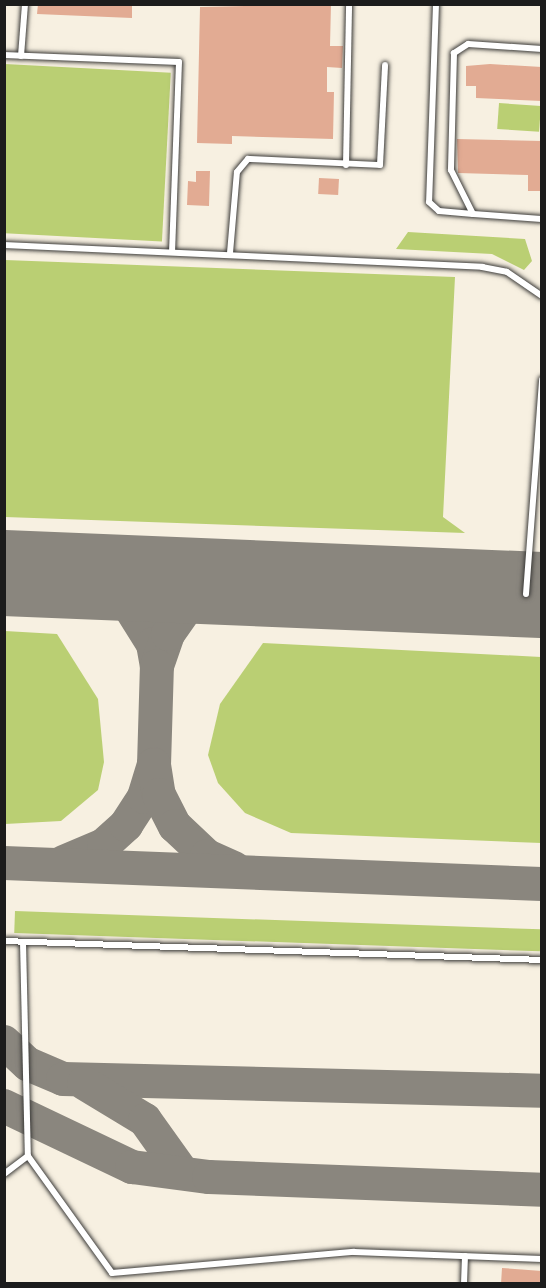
<!DOCTYPE html>
<style>
body{margin:0}
#map{position:relative;width:546px;height:1288px;overflow:hidden;background:#f7f0e1;font-family:Itim,sans-serif}
div>[style]{position:absolute}
.green>*{inset:0;background:#bacf73;transform-origin:0 0}
.taxiway>*{height:34px;margin:-17px;padding:0 17px;transform-origin:17px;border-radius:17px;background:#8a867e}
.runway>*{height:86px;margin:-43px;padding:0 43px;transform-origin:43px;border-radius:43px;background:#8a867e}
.building>*{inset:0;background:#e2ab93;transform-origin:0 0}
.roads{filter:drop-shadow(0 0 2px #3d3c3a) drop-shadow(0 0 2px #3d3c3a)}
.lane>*{height:6px;margin:-3px;padding:0 3px;transform-origin:3px;border-radius:3px;background:#fff}
span{translate:-50% -50%;white-space:nowrap;text-align:center;line-height:1.15;-webkit-text-stroke:6px #fff;paint-order:stroke}
.frame{position:absolute;inset:0;border:6px solid #1c1c1c;pointer-events:none}
</style>
<div id="map">
<div class="green">
<div style="left:5px;top:64px;width:166px;height:169px;rotate:3deg"></div>
<div style="left:499px;top:103px;width:42px;height:26px;rotate:4deg"></div>
<div style="clip-path:polygon(408px 232px,525px 239px,532px 261px,524px 270px,492px 254px,396px 249px)"></div>
<div style="clip-path:polygon(5px 260px,455px 277px,443px 517px,465px 533px,5px 517px)"></div>
<div style="clip-path:polygon(5px 631px,57px 634px,98px 699px,104px 762px,98px 790px,61px 821px,5px 824px)"></div>
<div style="clip-path:polygon(263px 643px,541px 657px,541px 843px,291px 833px,245px 813px,218px 783px,208px 755px,220px 704px)"></div>
<div style="left:15px;top:911px;width:526px;height:22px;rotate:2deg"></div>
</div>
<div class="taxiway">
<div style="left:72px;top:575px;width:60px;rotate:25.7deg"></div>
<div style="left:126px;top:601px;width:51px;rotate:57.9deg"></div>
<div style="left:153px;top:644px;width:22px;rotate:80deg"></div>
<div style="left:157px;top:666px;width:34px;rotate:-71deg"></div>
<div style="left:168px;top:634px;width:33px;rotate:-55deg"></div>
<div style="left:187px;top:607px;width:69px;rotate:-20.3deg"></div>
<div style="left:154px;top:765px;width:99px;rotate:-88.3deg"></div>
<div style="left:64px;top:862px;width:43px;rotate:-23deg"></div>
<div style="left:104px;top:845px;width:30px;rotate:-42deg"></div>
<div style="left:126px;top:825px;width:33px;rotate:-57deg"></div>
<div style="left:144px;top:797px;width:34px;rotate:-73deg"></div>
<div style="left:154px;top:765px;width:30px;rotate:81deg"></div>
<div style="left:159px;top:795px;width:35px;rotate:63deg"></div>
<div style="left:175px;top:826px;width:44px;rotate:43.2deg"></div>
<div style="left:207px;top:856px;width:30px;rotate:24deg"></div>
<div style="left:4px;top:863px;width:538px;rotate:2.24deg"></div>
<div style="left:4px;top:1042px;width:33px;rotate:43deg"></div>
<div style="left:28px;top:1064px;width:38px;rotate:23deg"></div>
<div style="left:63px;top:1079px;width:479px;rotate:1.4deg"></div>
<div style="left:84px;top:1083px;width:71px;rotate:31.2deg"></div>
<div style="left:145px;top:1120px;width:60px;rotate:54.5deg"></div>
<div style="left:4px;top:1106px;width:142px;rotate:25.5deg"></div>
<div style="left:132px;top:1167px;width:78px;rotate:7.4deg"></div>
<div style="left:209px;top:1177px;width:333px;rotate:2.2deg"></div>
</div>
<div class="runway">
<div style="left:4px;top:573px;width:538px;rotate:2.34deg"></div>
</div>
<div class="building">
<div style="clip-path:polygon(38px 4px,132px 4px,132px 18px,37px 14px)"></div>
<div style="clip-path:polygon(331px 4px,330px 46px,343px 46px,342px 68px,327px 67px,327px 92px,334px 92px,333px 139px,232px 136px,232px 144px,197px 143px,200px 7px)"></div>
<div style="clip-path:polygon(490px 64px,542px 67px,542px 101px,476px 98px,476px 86px,466px 86px,466px 66px)"></div>
<div style="clip-path:polygon(457px 139px,542px 141px,542px 191px,528px 191px,528px 175px,458px 173px)"></div>
<div style="clip-path:polygon(196px 171px,210px 171px,209px 206px,187px 205px,188px 181px,196px 182px)"></div>
<div style="left:319px;top:178px;width:20px;height:16px;rotate:3deg"></div>
<div style="clip-path:polygon(502px 1268px,542px 1271px,542px 1284px,501px 1284px)"></div>
</div>
<div class="roads">
<div class="lane">
<div style="left:436px;top:4px;width:198px;rotate:92deg"></div>
<div style="left:429px;top:202px;width:13px;rotate:42deg"></div>
<div style="left:439px;top:211px;width:34px;rotate:5deg"></div>
<div style="left:542px;top:49px;width:74px;rotate:-176.1deg"></div>
<div style="left:468px;top:44px;width:17px;rotate:147deg"></div>
<div style="left:454px;top:53px;width:117px;rotate:91.5deg"></div>
<div style="left:451px;top:170px;width:49px;rotate:63.4deg"></div>
<div style="left:473px;top:214px;width:69px;rotate:4.1deg"></div>
<div style="left:4px;top:55px;width:175px;rotate:2.3deg"></div>
<div style="left:179px;top:62px;width:190px;rotate:92.1deg"></div>
<div style="left:21px;top:56px;width:52px;rotate:-85.6deg"></div>
<div style="left:346px;top:165px;width:161px;rotate:-88.9deg"></div>
<div style="left:4px;top:245px;width:479px;rotate:2.6deg"></div>
<div style="left:482px;top:267px;width:25px;rotate:11deg"></div>
<div style="left:507px;top:272px;width:42px;rotate:34.4deg"></div>
<div style="left:230px;top:253px;width:81px;rotate:-85.1deg"></div>
<div style="left:237px;top:172px;width:17px;rotate:-50deg"></div>
<div style="left:248px;top:159px;width:132px;rotate:2.6deg"></div>
<div style="left:380px;top:165px;width:100px;rotate:-87.1deg"></div>
<div style="left:526px;top:594px;width:215px;rotate:-85.7deg"></div>
<div style="left:4px;top:941px;width:538px;rotate:2.02deg"></div>
<div style="left:23px;top:942px;width:214px;rotate:88.7deg"></div>
<div style="left:28px;top:1156px;width:144px;rotate:54.3deg"></div>
<div style="left:112px;top:1273px;width:243px;rotate:-5deg"></div>
<div style="left:354px;top:1252px;width:188px;rotate:2.1deg"></div>
<div style="left:4px;top:1174px;width:30px;rotate:-37deg"></div>
<div style="left:464px;top:1284px;width:28px;rotate:-88deg"></div>
</div>
</div>
<div class="frame"></div>
</div>
